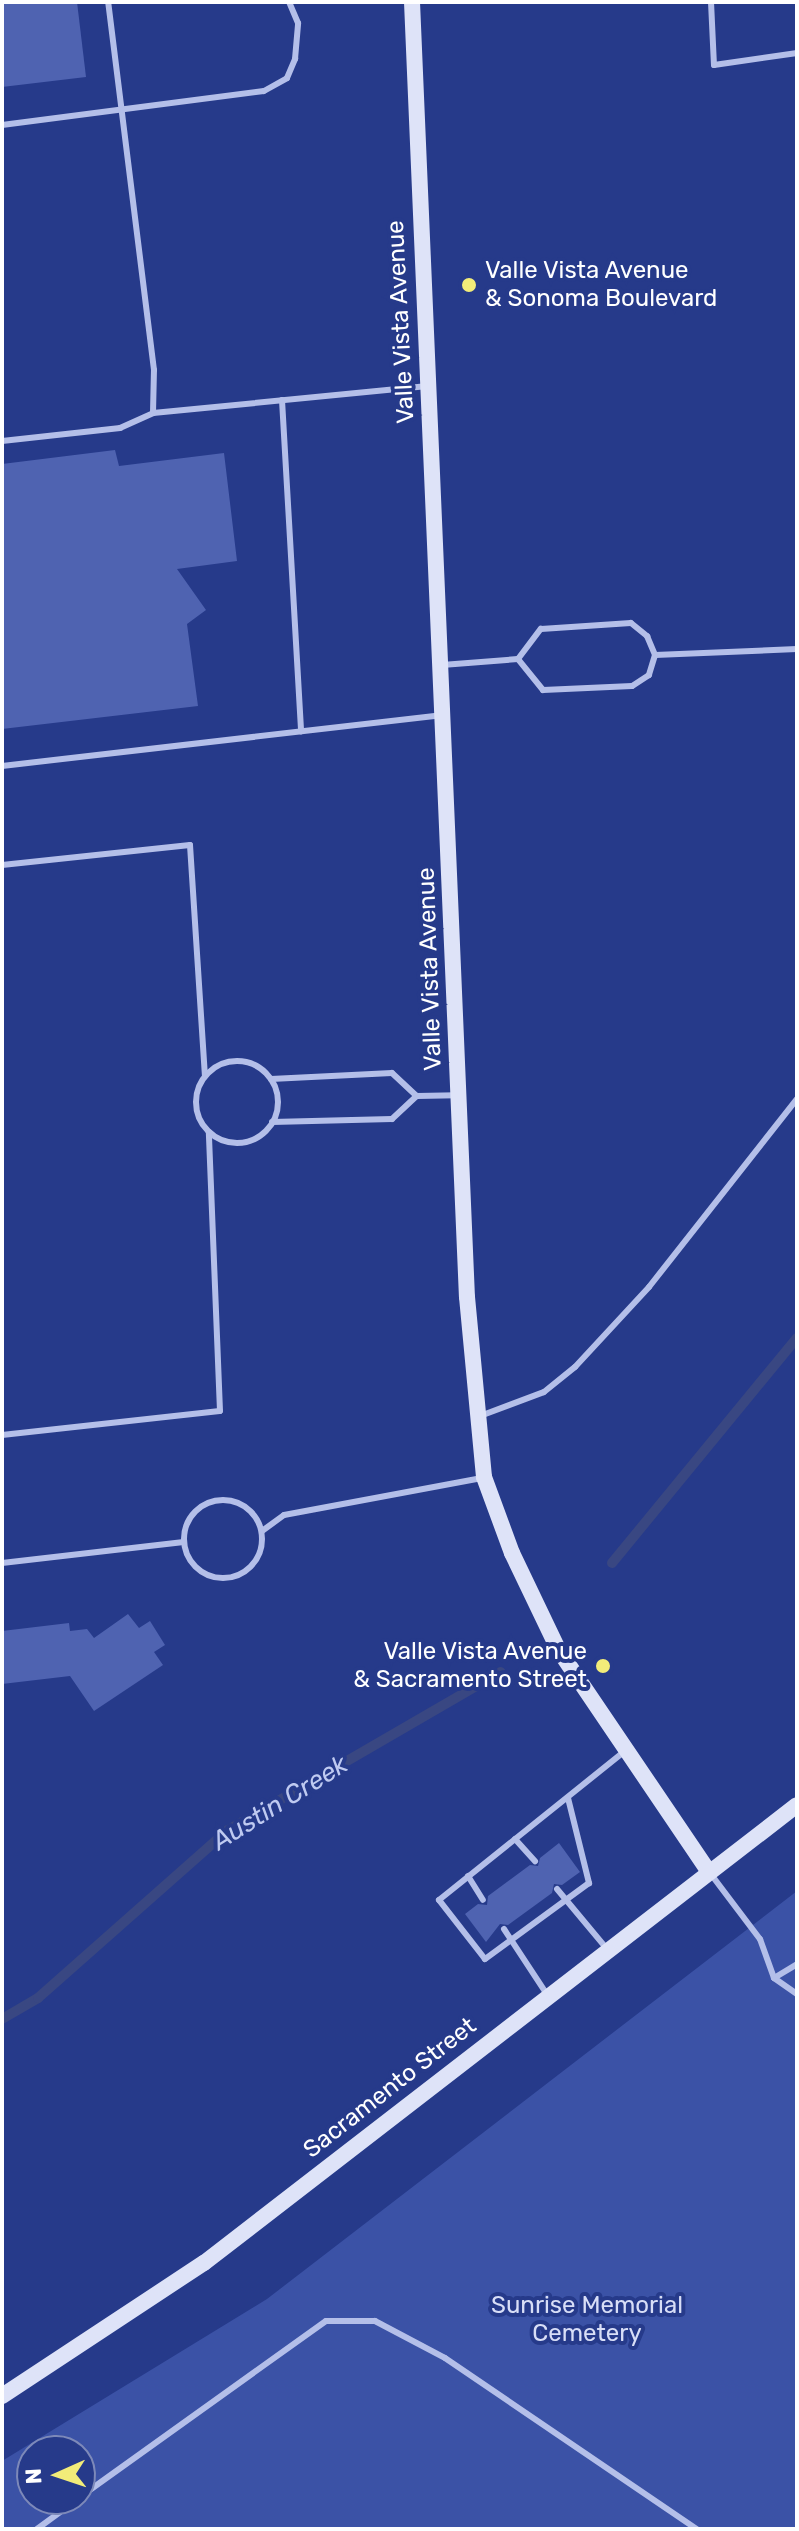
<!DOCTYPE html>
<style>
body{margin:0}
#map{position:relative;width:799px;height:2531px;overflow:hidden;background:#263a8a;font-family:Rubik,sans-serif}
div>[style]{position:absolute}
.green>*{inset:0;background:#3b52a6}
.stream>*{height:10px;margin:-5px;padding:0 5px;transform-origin:5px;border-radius:5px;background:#394782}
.building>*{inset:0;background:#4f63b1}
.lane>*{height:6px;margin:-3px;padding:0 3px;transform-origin:3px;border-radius:3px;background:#b4bfe9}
.lane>.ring{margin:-3px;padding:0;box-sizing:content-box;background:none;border:6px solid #b4bfe9;border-radius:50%}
.secondary>*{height:16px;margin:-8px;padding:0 8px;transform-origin:8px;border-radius:8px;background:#dee3f8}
.dots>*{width:22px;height:22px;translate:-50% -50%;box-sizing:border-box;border:4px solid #263a8a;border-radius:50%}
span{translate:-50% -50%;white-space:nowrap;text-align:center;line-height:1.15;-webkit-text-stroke:8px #263a8a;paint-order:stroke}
.poi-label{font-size:24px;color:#fff}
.left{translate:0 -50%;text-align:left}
.right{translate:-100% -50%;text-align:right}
.street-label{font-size:24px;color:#fff}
.park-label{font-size:24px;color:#d8def7}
.water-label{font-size:26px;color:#bfcaf1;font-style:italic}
.frame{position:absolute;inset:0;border:4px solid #fff;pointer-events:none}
.north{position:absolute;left:16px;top:2435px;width:80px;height:80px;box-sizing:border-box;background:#263a8a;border:2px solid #7d89b9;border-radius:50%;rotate:267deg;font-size:22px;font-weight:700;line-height:32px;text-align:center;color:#fff}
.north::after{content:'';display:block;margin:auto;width:28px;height:36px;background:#f2ec79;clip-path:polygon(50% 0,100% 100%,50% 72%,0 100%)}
</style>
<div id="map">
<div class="green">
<div style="clip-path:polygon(evenodd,797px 1891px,797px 2529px,2px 2529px,2px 2461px,267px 2299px,797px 1891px,32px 2451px,80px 2451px,80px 2499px,32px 2499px,32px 2451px)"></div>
</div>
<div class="stream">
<div style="left:612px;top:1563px;width:291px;rotate:-50.6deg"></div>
<div style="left:2px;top:2019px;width:42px;rotate:-30.3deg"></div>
<div style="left:38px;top:1998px;width:254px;rotate:-41.5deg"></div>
<div style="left:228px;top:1830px;width:315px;rotate:-30.1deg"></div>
</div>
<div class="building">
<div style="clip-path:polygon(2px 2px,77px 2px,86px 77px,2px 87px)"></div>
<div style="clip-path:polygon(115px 450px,119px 466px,224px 453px,237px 561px,177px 569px,206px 610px,187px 624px,198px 706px,2px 729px,2px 464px)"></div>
<div style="clip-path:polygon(128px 1614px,139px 1628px,150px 1621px,165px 1645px,154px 1652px,163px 1665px,94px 1711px,70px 1676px,2px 1684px,2px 1631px,69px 1623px,70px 1631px,87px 1629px,94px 1638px)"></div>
<div style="clip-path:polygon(559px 1843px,580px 1872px,562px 1885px,554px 1884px,552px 1893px,508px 1925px,500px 1924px,486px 1942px,465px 1914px,478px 1904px,487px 1905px,488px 1896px,530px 1865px,538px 1866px,540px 1858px)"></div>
</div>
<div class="lane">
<div style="left:711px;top:2px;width:63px;rotate:87.3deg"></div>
<div style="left:714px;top:65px;width:84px;rotate:-8.2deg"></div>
<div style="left:2px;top:125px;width:264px;rotate:-7.4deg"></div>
<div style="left:264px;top:91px;width:26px;rotate:-29deg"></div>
<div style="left:287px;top:78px;width:21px;rotate:-67deg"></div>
<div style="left:295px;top:59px;width:36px;rotate:-85deg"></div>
<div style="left:298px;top:23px;width:23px;rotate:-113deg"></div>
<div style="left:282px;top:400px;width:332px;rotate:86.7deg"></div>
<div style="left:153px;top:413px;width:276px;rotate:-5.6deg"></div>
<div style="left:2px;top:441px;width:119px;rotate:-6.3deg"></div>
<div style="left:120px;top:428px;width:36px;rotate:-24deg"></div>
<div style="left:153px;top:413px;width:43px;rotate:-88.7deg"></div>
<div style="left:154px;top:370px;width:371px;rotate:-97.1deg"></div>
<div style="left:655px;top:655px;width:142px;rotate:-2.4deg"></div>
<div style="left:442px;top:665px;width:76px;rotate:-4.5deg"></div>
<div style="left:518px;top:659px;width:38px;rotate:-53deg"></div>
<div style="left:541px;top:629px;width:90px;rotate:-3.8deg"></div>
<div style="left:631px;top:623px;width:21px;rotate:39deg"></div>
<div style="left:647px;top:636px;width:21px;rotate:67deg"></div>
<div style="left:655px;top:655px;width:21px;rotate:107deg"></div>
<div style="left:649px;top:675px;width:20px;rotate:147deg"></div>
<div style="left:632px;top:686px;width:89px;rotate:177.4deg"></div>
<div style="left:543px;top:690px;width:40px;rotate:-129deg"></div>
<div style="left:2px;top:766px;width:442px;rotate:-6.6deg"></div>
<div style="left:2px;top:865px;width:189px;rotate:-6.1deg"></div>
<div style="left:190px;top:845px;width:231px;rotate:86.3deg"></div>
<div class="ring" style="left:196px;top:1061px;width:76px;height:76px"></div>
<div style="left:271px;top:1079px;width:121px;rotate:-2.8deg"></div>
<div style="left:392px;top:1073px;width:34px;rotate:43deg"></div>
<div style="left:272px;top:1122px;width:120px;rotate:-1.4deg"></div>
<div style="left:392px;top:1119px;width:34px;rotate:-43deg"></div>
<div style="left:417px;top:1096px;width:39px;rotate:-1deg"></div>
<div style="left:480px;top:1416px;width:68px;rotate:-20.6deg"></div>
<div style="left:544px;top:1392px;width:40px;rotate:-39deg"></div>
<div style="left:575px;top:1367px;width:109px;rotate:-47.2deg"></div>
<div style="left:649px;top:1287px;width:239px;rotate:-51.8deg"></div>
<div style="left:2px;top:1435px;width:219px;rotate:-6.3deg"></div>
<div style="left:220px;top:1411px;width:279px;rotate:-92.3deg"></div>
<div class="ring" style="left:184px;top:1500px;width:72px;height:72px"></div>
<div style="left:262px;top:1531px;width:27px;rotate:-36deg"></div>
<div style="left:284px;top:1515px;width:200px;rotate:-10.6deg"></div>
<div style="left:2px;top:1563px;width:183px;rotate:-6.6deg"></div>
<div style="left:568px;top:1798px;width:88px;rotate:76.1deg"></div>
<div style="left:589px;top:1883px;width:129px;rotate:143.8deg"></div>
<div style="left:485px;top:1959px;width:75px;rotate:-127.9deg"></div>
<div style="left:439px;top:1900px;width:240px;rotate:-38.7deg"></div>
<div style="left:515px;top:1839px;width:30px;rotate:48deg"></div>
<div style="left:710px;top:1873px;width:83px;rotate:52.9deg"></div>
<div style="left:760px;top:1939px;width:41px;rotate:70.3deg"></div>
<div style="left:774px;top:1978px;width:28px;rotate:35deg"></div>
<div style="left:468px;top:1876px;width:28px;rotate:58deg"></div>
<div style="left:557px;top:1889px;width:78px;rotate:50.2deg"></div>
<div style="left:504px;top:1929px;width:80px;rotate:56.7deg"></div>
<div style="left:774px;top:1978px;width:27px;rotate:-31deg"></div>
<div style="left:80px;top:2497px;width:302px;rotate:-35.6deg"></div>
<div style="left:326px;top:2321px;width:49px"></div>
<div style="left:375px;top:2321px;width:79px;rotate:27.9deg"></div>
<div style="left:445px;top:2358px;width:305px;rotate:34.2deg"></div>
<div style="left:37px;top:2529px;width:51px;rotate:-36.2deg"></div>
</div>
<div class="secondary">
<div style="left:412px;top:2px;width:1296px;rotate:87.57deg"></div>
<div style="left:467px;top:1297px;width:181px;rotate:84.6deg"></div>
<div style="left:484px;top:1477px;width:81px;rotate:69.8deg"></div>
<div style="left:512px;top:1553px;width:106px;rotate:64.4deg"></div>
<div style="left:558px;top:1649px;width:269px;rotate:55.9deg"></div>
<div style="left:2px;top:2396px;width:242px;rotate:-33.4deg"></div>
<div style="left:204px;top:2263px;width:749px;rotate:-37.68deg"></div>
</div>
<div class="dots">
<div style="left:469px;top:285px;background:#f2ec79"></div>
<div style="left:603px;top:1666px;background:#f2ec79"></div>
</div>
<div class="poi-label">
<span class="left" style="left:485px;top:285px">Valle Vista Avenue<br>&amp; Sonoma Boulevard</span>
<span class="right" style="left:587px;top:1666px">Valle Vista Avenue<br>&amp; Sacramento Street</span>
</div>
<div class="street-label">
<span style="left:401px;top:322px;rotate:-93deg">Valle Vista Avenue</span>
<span style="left:430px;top:969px;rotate:-92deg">Valle Vista Avenue</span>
<span style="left:390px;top:2088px;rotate:-38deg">Sacramento Street</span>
</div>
<div class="park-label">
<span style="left:587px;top:2320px">Sunrise Memorial<br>Cemetery</span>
</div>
<div class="water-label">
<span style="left:280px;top:1803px;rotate:-32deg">Austin Creek</span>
</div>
<div class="frame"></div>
<div class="north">N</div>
</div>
